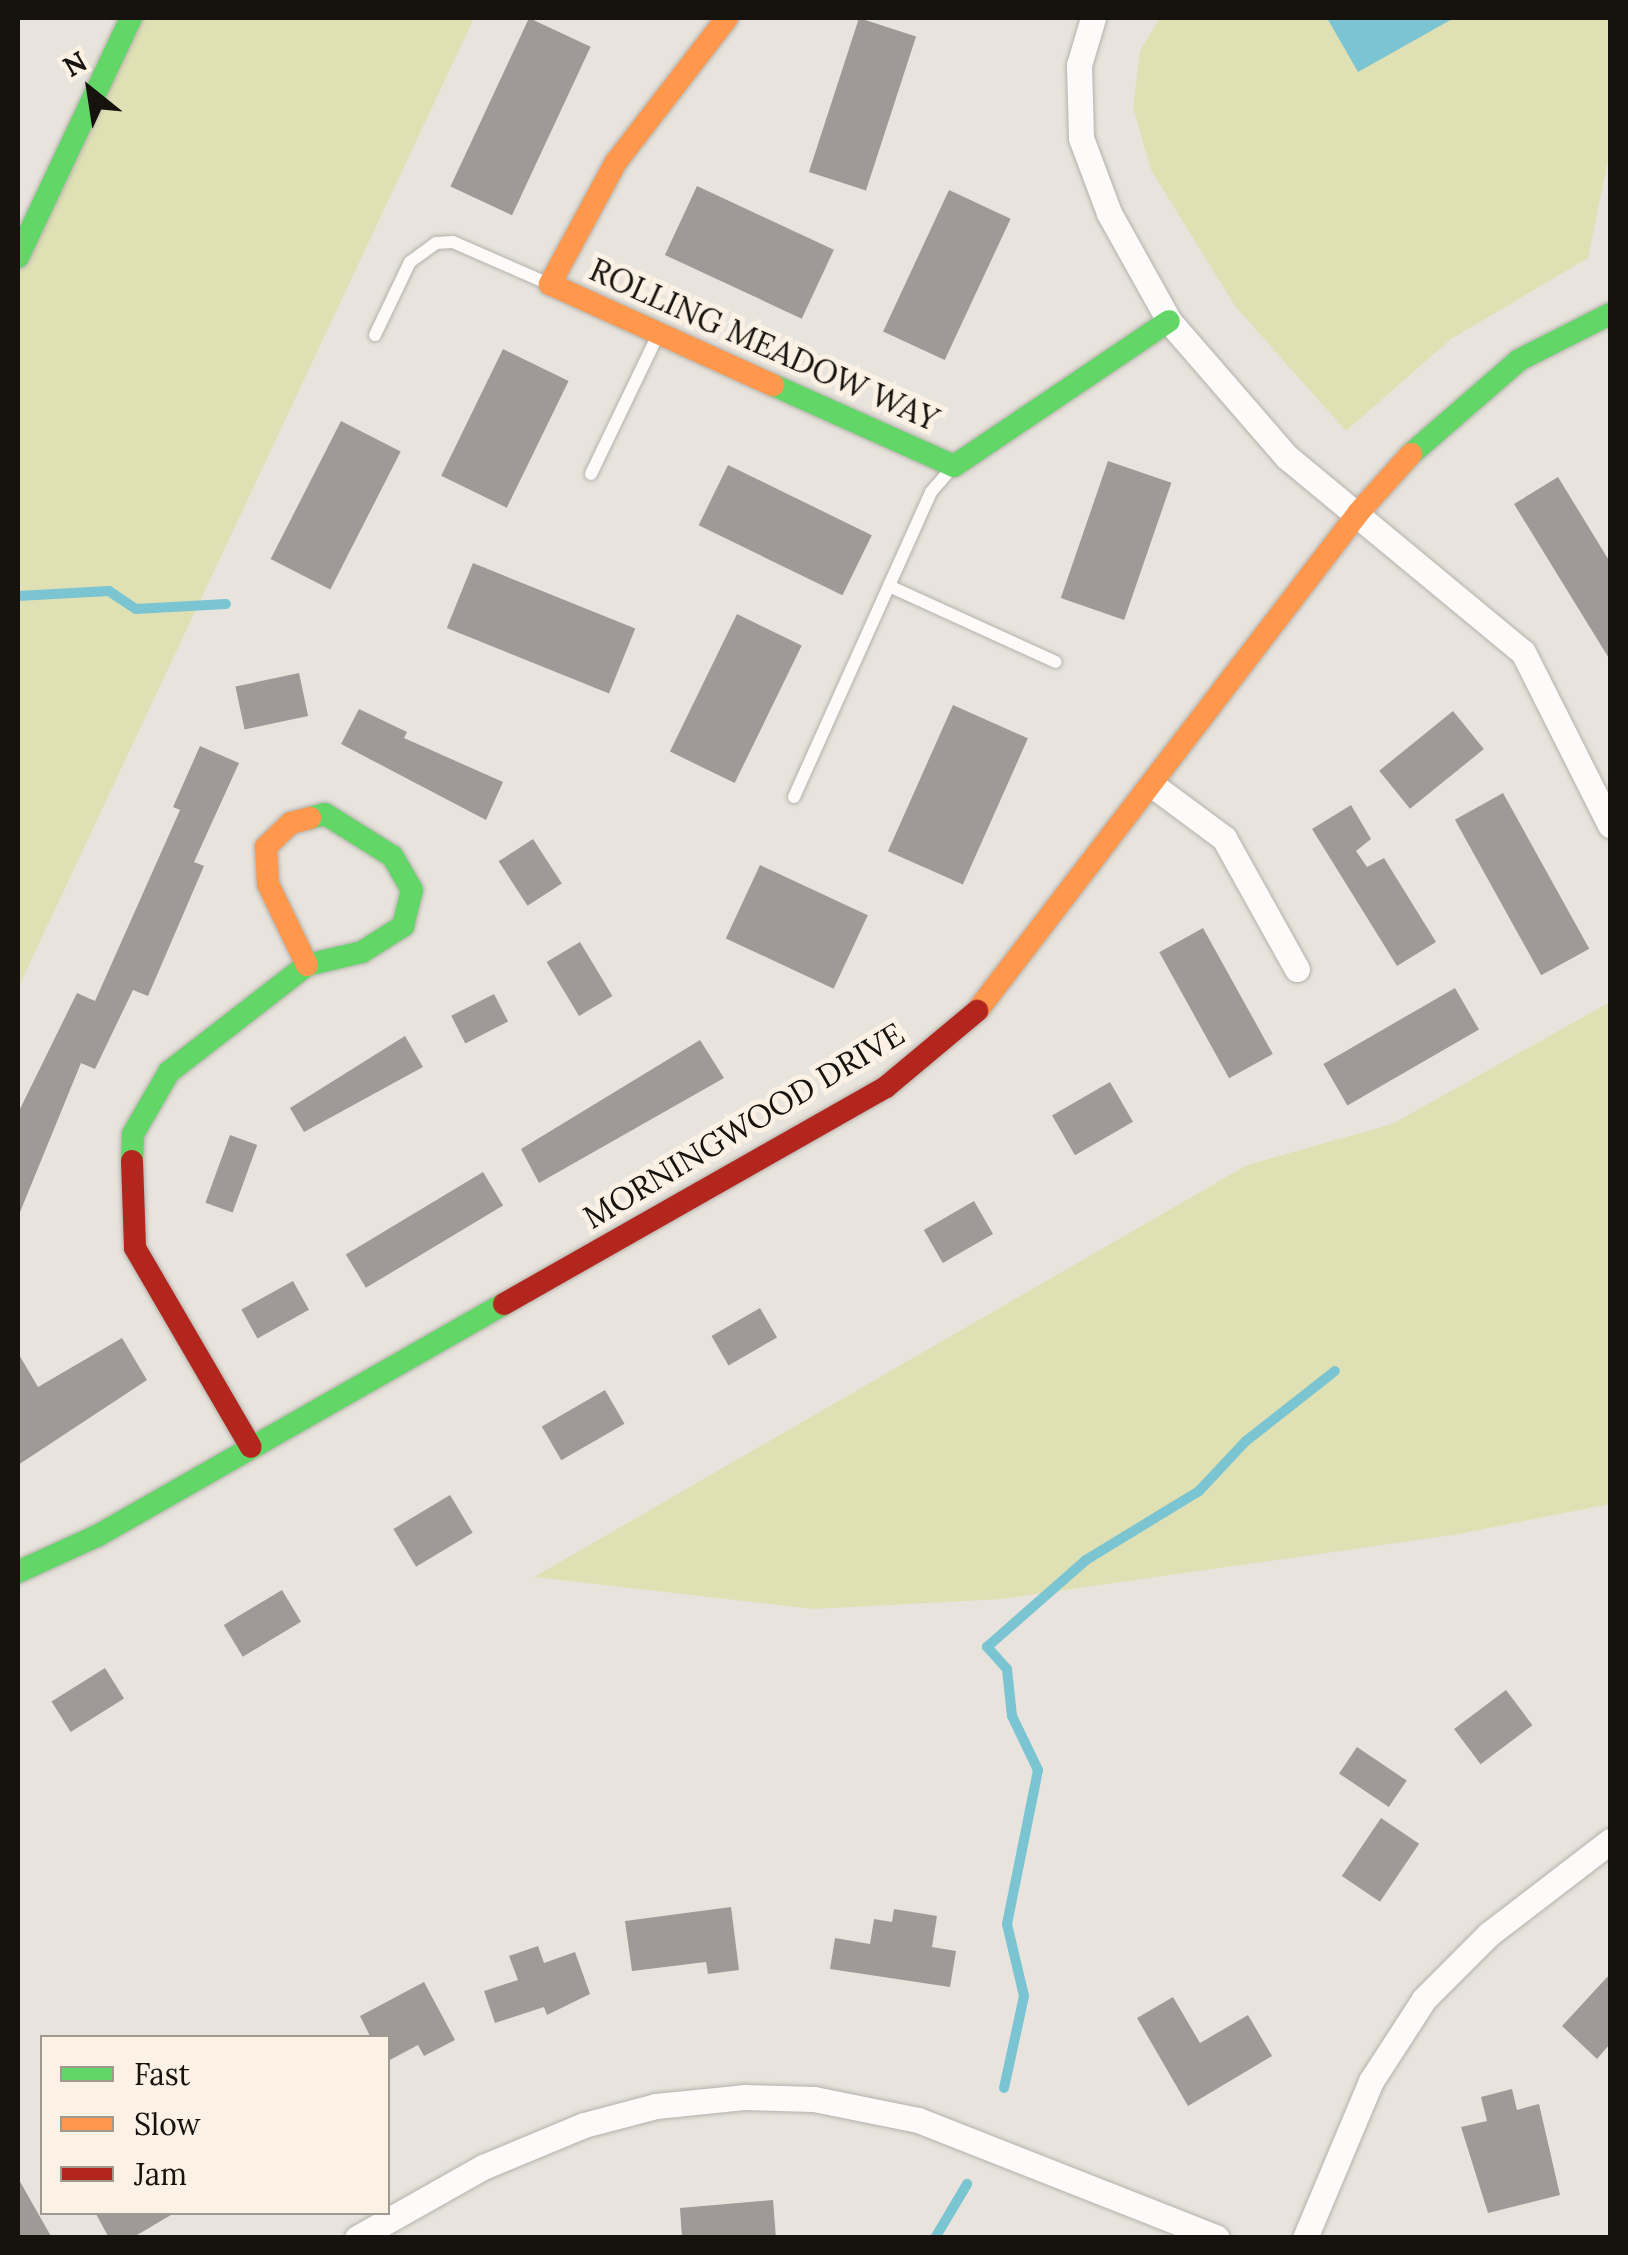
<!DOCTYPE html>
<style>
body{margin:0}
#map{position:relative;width:1628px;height:2255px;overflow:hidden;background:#e8e4dd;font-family:Lora,serif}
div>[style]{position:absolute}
.green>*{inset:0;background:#dfe0b3}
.water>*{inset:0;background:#7bc4d2}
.stream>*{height:10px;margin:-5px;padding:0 5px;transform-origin:5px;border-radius:5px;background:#7bc4d2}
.building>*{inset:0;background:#9f9a98;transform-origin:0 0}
.roads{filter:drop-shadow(0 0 2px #b4b1ab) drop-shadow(0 0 2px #b4b1ab)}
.lane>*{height:12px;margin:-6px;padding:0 6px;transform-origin:6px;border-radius:6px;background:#fcfbfa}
.street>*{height:25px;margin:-12.5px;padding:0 12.5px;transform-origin:12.5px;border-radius:12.5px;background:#fcfbfa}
.fast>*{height:22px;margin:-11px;padding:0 11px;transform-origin:11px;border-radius:11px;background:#63d668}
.slow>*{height:22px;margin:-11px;padding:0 11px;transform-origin:11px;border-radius:11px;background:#ff974d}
.jam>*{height:22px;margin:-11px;padding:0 11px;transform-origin:11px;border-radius:11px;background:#b3261e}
span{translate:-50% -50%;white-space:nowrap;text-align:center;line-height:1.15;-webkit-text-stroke:10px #fbf2e5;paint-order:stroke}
.street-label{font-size:32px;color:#16130e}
.frame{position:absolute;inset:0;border:20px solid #16130e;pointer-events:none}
.legend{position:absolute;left:40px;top:2035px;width:350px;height:180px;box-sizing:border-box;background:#fbf2e5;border:2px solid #9f998f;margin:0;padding:12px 18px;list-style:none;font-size:30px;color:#16130e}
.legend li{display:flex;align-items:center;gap:20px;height:50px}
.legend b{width:50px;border:2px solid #9f998f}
.north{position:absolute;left:40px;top:40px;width:100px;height:100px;-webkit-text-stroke:8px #fbf2e5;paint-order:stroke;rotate:330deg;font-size:28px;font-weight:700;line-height:40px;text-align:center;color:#16130e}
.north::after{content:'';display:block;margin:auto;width:35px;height:45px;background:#16130e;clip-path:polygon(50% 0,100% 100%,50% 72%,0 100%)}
</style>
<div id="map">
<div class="green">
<div style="clip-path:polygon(131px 18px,474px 18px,18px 988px,18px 257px)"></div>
<div style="clip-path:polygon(1160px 18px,1610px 18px,1610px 150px,1588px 258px,1451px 339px,1346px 431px,1235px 306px,1151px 170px,1133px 107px,1140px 51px)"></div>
<div style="clip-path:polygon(1610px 1002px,1610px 1504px,1459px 1534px,1002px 1599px,814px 1609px,534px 1577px,1247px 1165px,1392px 1124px)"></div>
</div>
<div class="water">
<div style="clip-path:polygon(1327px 18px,1454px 18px,1358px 72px)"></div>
</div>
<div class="stream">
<div style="left:18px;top:596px;width:91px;rotate:-3.1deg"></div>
<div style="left:109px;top:591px;width:32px;rotate:34deg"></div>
<div style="left:136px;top:609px;width:90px;rotate:-3.2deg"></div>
<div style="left:1004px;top:2088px;width:94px;rotate:-77.7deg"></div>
<div style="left:1024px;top:1996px;width:74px;rotate:-103.3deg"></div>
<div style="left:1007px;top:1924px;width:157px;rotate:-78.6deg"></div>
<div style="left:1038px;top:1770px;width:60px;rotate:-115.7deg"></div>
<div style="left:1012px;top:1716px;width:47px;rotate:-96.1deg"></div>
<div style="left:1007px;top:1669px;width:30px;rotate:-132deg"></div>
<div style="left:987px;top:1647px;width:132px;rotate:-41.3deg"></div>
<div style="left:1086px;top:1560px;width:132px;rotate:-31.4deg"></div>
<div style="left:1199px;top:1491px;width:69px;rotate:-46.8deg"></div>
<div style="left:1246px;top:1441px;width:113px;rotate:-38.2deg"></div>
<div style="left:935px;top:2238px;width:63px;rotate:-59.3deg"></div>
</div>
<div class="building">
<div style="left:529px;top:18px;width:68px;height:186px;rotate:25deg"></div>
<div style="left:859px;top:18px;width:60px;height:162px;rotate:18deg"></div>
<div style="left:697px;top:186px;width:151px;height:76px;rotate:25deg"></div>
<div style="left:949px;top:190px;width:68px;height:156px;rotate:25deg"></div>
<div style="left:503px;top:349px;width:73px;height:141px;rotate:26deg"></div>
<div style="left:341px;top:421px;width:67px;height:155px;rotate:27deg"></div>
<div style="left:1108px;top:461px;width:67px;height:145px;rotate:19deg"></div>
<div style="left:728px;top:465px;width:160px;height:67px;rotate:26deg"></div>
<div style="clip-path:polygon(1558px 477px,1610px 562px,1610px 660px,1514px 504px)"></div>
<div style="left:473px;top:563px;width:175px;height:70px;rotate:22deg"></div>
<div style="left:737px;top:614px;width:72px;height:153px;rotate:26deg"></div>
<div style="left:299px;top:673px;width:44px;height:65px;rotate:78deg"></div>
<div style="left:953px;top:705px;width:82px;height:160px;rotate:24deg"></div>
<div style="clip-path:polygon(359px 709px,407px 732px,404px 738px,503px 782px,486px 820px,341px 744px)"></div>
<div style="left:1453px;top:711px;width:49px;height:95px;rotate:51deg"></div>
<div style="clip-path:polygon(200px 746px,239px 763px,194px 862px,204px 866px,148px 996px,133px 990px,95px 1069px,81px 1063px,18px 1217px,18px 1113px,77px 993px,95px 1001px,180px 810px,173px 807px)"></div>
<div style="left:1503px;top:793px;width:178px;height:55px;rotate:61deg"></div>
<div style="clip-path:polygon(1351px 805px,1371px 839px,1356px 851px,1367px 867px,1384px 858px,1436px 942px,1397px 966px,1312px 829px)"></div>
<div style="left:533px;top:839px;width:53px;height:41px;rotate:57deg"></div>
<div style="left:760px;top:865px;width:119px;height:81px;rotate:25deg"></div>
<div style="left:1203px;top:928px;width:144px;height:50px;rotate:61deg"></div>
<div style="left:580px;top:942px;width:63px;height:39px;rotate:59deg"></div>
<div style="left:1455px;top:988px;width:48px;height:152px;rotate:60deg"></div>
<div style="left:494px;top:994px;width:31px;height:48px;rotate:63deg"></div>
<div style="clip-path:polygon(405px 1036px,423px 1067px,304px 1132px,290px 1108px)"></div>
<div style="clip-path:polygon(700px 1040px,724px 1078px,539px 1183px,521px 1149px)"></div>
<div style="left:1110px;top:1082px;width:46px;height:67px;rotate:60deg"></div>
<div style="left:230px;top:1135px;width:29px;height:72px;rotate:20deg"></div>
<div style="left:483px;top:1172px;width:39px;height:160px;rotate:59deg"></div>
<div style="left:974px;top:1201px;width:38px;height:58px;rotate:60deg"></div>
<div style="left:293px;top:1281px;width:33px;height:59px;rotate:61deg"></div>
<div style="left:760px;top:1308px;width:34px;height:56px;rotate:60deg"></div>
<div style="clip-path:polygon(122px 1338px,147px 1380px,18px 1465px,18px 1353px,38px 1387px)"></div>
<div style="left:605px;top:1390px;width:39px;height:73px;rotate:60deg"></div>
<div style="left:450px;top:1495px;width:44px;height:66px;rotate:59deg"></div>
<div style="left:282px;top:1590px;width:37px;height:68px;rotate:59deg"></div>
<div style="left:105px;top:1668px;width:36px;height:63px;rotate:58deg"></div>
<div style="left:1506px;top:1690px;width:44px;height:65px;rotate:53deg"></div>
<div style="left:1357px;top:1747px;width:60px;height:32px;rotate:34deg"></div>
<div style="left:1381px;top:1818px;width:46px;height:70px;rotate:34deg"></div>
<div style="clip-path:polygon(731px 1907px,739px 1970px,708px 1974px,706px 1962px,632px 1971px,625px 1921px)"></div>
<div style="clip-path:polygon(894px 1909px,937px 1916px,932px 1947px,956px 1951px,950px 1987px,830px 1969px,835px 1938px,870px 1944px,874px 1919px,892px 1922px)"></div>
<div style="clip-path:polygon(538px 1946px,544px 1963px,575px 1952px,590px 1994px,547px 2015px,544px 2007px,495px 2023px,484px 1991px,518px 1980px,509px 1956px)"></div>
<div style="clip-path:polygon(1610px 1974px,1610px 2044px,1597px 2059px,1562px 2026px)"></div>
<div style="clip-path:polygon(424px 1982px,455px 2040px,424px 2056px,418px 2045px,388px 2061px,388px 2038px,371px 2038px,360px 2016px)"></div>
<div style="clip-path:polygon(1173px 1997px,1200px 2043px,1248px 2015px,1272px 2056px,1188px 2106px,1137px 2018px)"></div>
<div style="clip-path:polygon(1512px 2089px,1517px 2110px,1539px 2104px,1560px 2195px,1488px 2213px,1461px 2127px,1487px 2121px,1481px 2097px)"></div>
<div style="clip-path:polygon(18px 2178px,52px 2238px,18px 2238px)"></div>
<div style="clip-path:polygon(773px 2200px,776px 2238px,682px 2238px,680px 2208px)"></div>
<div style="clip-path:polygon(95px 2212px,176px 2212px,132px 2238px,109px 2238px)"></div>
</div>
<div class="roads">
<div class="lane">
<div style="left:375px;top:335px;width:81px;rotate:-64.4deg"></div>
<div style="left:410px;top:262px;width:32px;rotate:-36deg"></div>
<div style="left:436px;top:243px;width:17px;rotate:-3deg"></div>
<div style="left:453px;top:242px;width:103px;rotate:23.6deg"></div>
<div style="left:591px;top:474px;width:152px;rotate:-64.3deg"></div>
<div style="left:889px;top:586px;width:183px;rotate:24.5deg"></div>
<div style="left:794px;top:797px;width:334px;rotate:-65.8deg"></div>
<div style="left:931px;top:492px;width:32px;rotate:-49deg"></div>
</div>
<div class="street">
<div style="left:1093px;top:18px;width:49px;rotate:106.6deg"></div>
<div style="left:1079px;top:65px;width:73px;rotate:88.4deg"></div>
<div style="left:1081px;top:138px;width:80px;rotate:69.5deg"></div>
<div style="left:1109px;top:213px;width:124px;rotate:60.9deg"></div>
<div style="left:1169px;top:321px;width:180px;rotate:49.1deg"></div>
<div style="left:1287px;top:457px;width:306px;rotate:39.6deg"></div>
<div style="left:1523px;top:652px;width:194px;rotate:63.3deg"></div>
<div style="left:1155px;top:787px;width:86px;rotate:36.5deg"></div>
<div style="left:1224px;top:838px;width:150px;rotate:60.9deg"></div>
<div style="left:357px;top:2238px;width:145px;rotate:-29.4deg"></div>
<div style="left:483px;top:2167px;width:109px;rotate:-22.6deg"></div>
<div style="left:584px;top:2125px;width:74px;rotate:-14.8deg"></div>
<div style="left:656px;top:2106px;width:88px;rotate:-5.8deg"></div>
<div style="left:744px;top:2097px;width:70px;rotate:1.6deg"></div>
<div style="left:814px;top:2099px;width:106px;rotate:11.4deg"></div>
<div style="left:918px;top:2120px;width:321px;rotate:21.5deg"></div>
<div style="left:1305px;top:2238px;width:170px;rotate:-67.2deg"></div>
<div style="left:1371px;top:2081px;width:98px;rotate:-57.1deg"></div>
<div style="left:1424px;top:1999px;width:92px;rotate:-45deg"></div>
<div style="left:1489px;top:1934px;width:153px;rotate:-37.5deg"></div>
</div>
<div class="fast">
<div style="left:18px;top:257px;width:264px;rotate:-64.7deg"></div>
<div style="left:773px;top:385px;width:198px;rotate:24.1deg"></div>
<div style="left:954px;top:466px;width:259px;rotate:-34deg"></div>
<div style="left:1411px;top:454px;width:143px;rotate:-41deg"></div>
<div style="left:1519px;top:360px;width:102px;rotate:-26.8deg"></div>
<div style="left:132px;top:1161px;width:27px;rotate:-88deg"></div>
<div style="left:133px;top:1134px;width:72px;rotate:-59.9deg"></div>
<div style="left:169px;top:1072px;width:175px;rotate:-37.8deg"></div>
<div style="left:307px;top:965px;width:57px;rotate:-13.3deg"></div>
<div style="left:362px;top:952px;width:49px;rotate:-32.4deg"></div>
<div style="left:403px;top:926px;width:37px;rotate:-76deg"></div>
<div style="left:412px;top:890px;width:39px;rotate:-120deg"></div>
<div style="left:392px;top:856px;width:79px;rotate:-147.9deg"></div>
<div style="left:325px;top:814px;width:16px;rotate:165deg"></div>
<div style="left:18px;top:1572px;width:87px;rotate:-24.5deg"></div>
<div style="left:97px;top:1536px;width:468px;rotate:-29.7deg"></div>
</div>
<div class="slow">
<div style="left:727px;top:18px;width:182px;rotate:127.6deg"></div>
<div style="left:616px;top:162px;width:139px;rotate:118.4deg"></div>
<div style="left:550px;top:284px;width:245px;rotate:24.4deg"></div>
<div style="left:307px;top:965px;width:90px;rotate:-115.7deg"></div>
<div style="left:268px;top:884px;width:37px;rotate:-93deg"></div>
<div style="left:266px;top:847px;width:35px;rotate:-44deg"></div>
<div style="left:291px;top:823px;width:20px;rotate:-15deg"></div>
<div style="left:977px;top:1011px;width:628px;rotate:-52.56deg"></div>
<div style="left:1359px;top:512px;width:78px;rotate:-48.1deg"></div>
</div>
<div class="jam">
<div style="left:132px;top:1161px;width:87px;rotate:88deg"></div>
<div style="left:135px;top:1248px;width:230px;rotate:59.8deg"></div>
<div style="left:504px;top:1304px;width:439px;rotate:-29.6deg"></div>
<div style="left:886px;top:1087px;width:119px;rotate:-39.9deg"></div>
</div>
</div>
<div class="street-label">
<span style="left:764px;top:345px;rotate:24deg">ROLLING MEADOW WAY</span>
<span style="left:744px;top:1126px;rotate:-31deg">MORNINGWOOD DRIVE</span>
</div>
<div class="frame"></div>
<ul class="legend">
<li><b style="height:12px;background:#63d668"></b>Fast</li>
<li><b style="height:12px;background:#ff974d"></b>Slow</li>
<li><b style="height:12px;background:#b3261e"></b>Jam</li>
</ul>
<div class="north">N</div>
</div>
